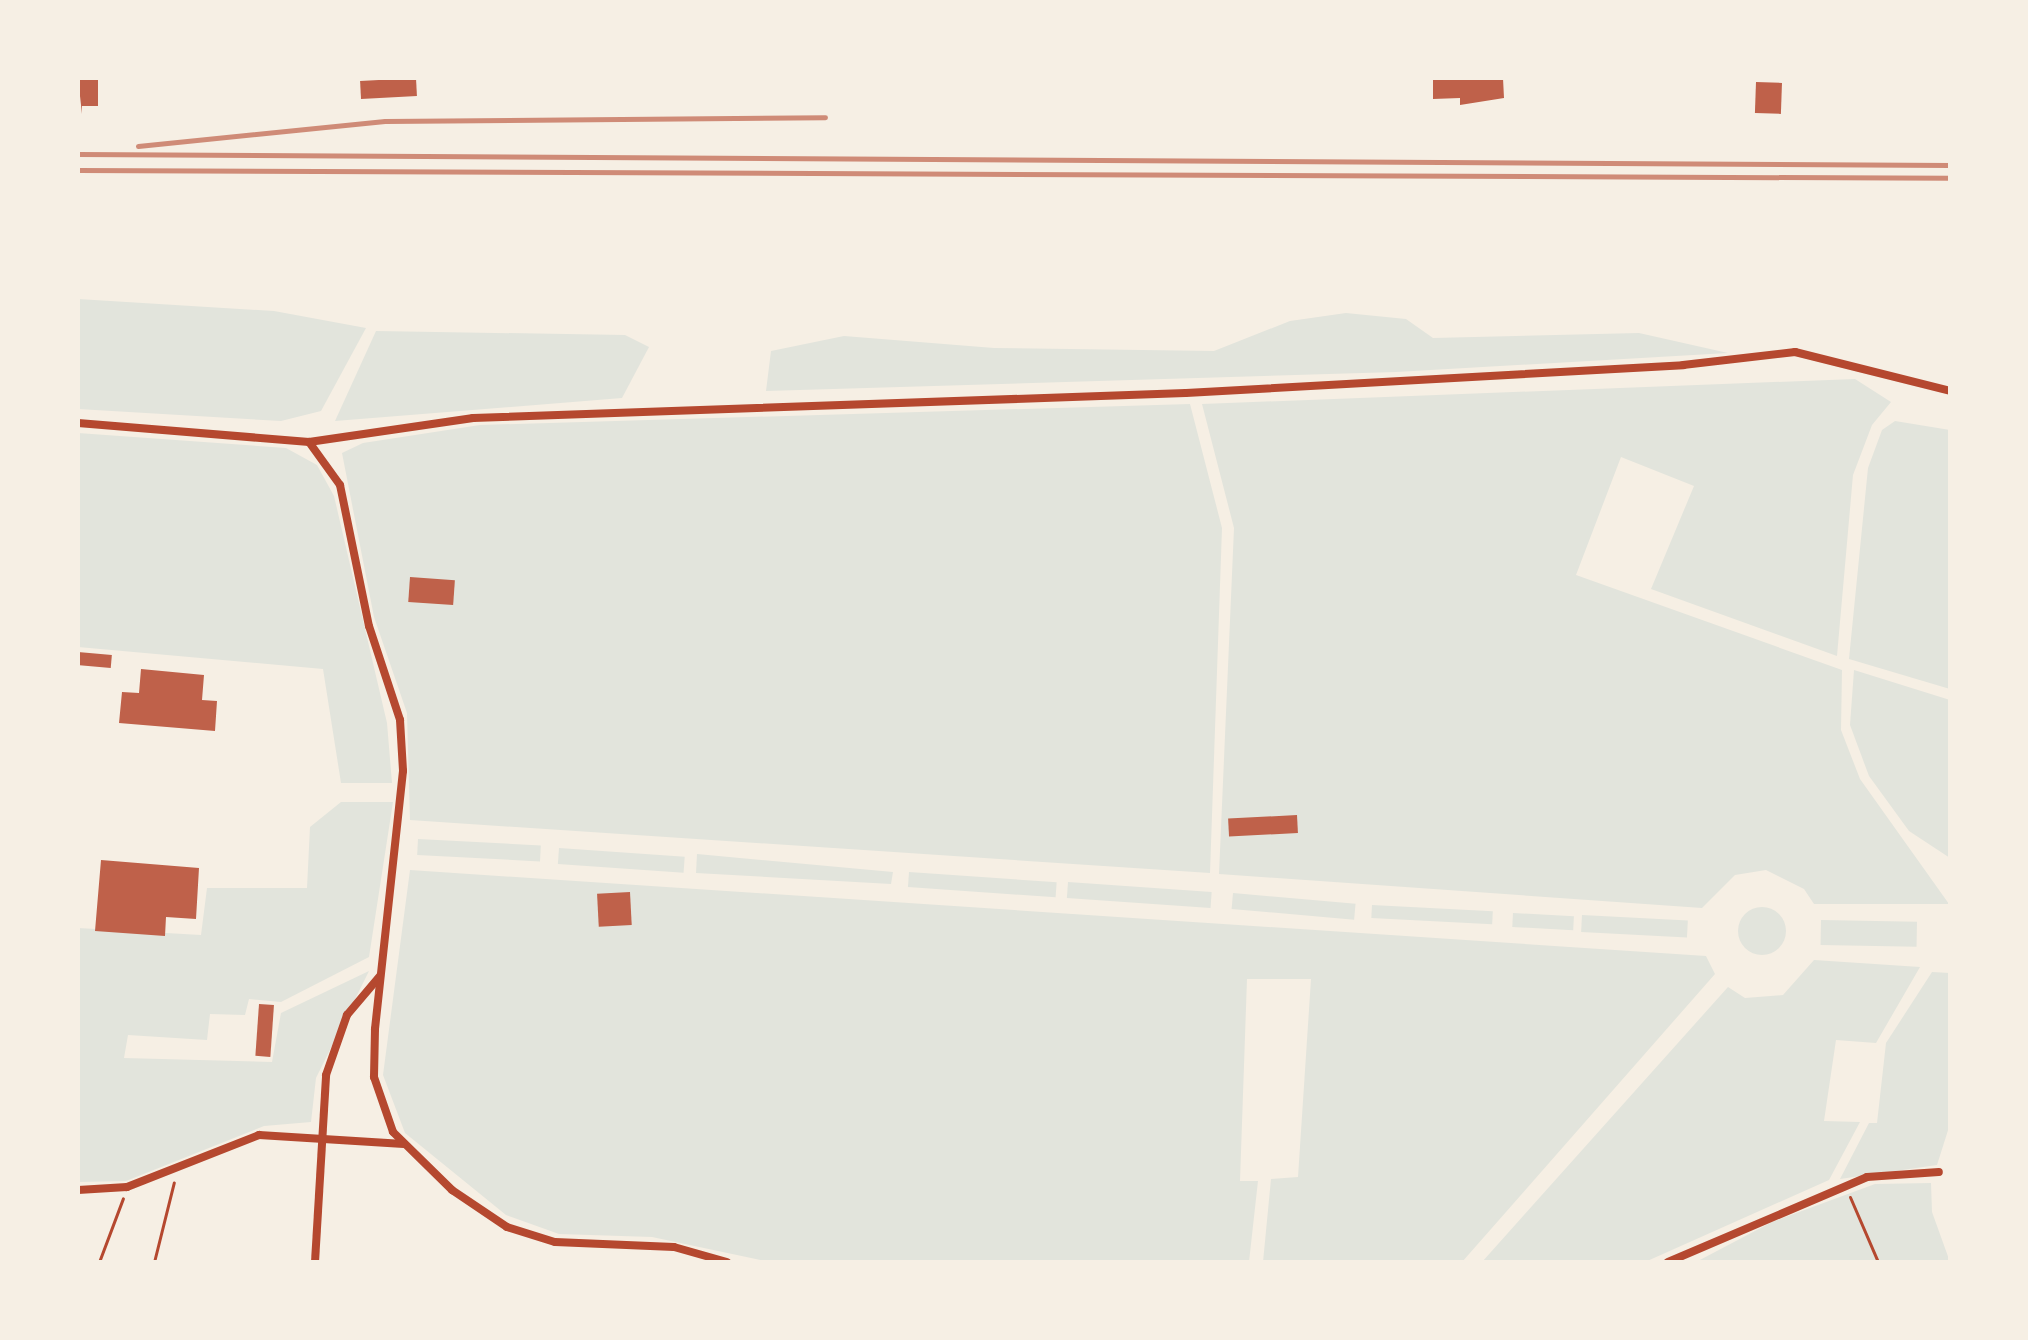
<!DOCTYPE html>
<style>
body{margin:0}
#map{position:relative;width:2028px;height:1340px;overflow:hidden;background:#f6efe4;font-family:Manrope,sans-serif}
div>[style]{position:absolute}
.green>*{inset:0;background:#e2e4dc;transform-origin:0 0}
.round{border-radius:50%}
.building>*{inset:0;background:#bf614a;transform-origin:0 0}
.path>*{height:3px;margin:-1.5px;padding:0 1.5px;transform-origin:1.5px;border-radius:1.5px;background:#b5482f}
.minor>*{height:8px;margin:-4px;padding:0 4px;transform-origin:4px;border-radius:4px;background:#b5482f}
.rail>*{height:5px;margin:-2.5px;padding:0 2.5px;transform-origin:2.5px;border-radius:2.5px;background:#cf8b77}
span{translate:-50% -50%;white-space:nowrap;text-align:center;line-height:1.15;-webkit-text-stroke:6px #f6efe4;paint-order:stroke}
.frame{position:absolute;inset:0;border:80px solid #f6efe4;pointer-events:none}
</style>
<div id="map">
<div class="green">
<div style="clip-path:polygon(78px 299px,274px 311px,366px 328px,321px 411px,281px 421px,78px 409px)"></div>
<div style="clip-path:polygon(1346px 313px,1406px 319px,1433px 338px,1639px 333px,1728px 353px,1396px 372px,766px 391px,771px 351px,844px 336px,994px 348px,1214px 351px,1290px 321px)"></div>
<div style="clip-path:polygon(376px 331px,625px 335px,649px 347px,622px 398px,335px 421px)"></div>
<div style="clip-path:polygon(1855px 379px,1891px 402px,1872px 425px,1853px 475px,1837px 656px,1651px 589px,1694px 486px,1621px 457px,1576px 575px,1842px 670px,1841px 730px,1860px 779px,1949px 904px,1814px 904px,1804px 889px,1766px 870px,1735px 875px,1702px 908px,1219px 874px,1234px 528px,1202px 404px)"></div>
<div style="clip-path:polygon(1190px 404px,1222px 528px,1210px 873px,410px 820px,407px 713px,374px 617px,342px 453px,363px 443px,480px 425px)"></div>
<div style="clip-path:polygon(1895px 421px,1950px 430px,1950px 689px,1849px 659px,1868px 468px,1882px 430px)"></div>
<div style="clip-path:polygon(78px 433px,286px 448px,317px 465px,334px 496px,387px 723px,392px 783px,341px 783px,323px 669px,78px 647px)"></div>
<div style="clip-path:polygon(1854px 670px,1950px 700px,1950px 858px,1909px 831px,1869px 776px,1850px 725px)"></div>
<div style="clip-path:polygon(341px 802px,393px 802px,369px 957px,281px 1002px,249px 999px,245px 1015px,210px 1014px,207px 1040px,128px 1035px,124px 1058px,272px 1062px,281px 1013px,369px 971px,316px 1078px,311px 1122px,264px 1126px,126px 1181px,78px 1182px,78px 928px,201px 935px,207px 888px,307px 888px,310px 827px)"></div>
<div style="left:418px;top:839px;width:123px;height:16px;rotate:3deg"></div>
<div style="left:559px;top:848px;width:126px;height:16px;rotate:4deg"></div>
<div style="clip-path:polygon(697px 854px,893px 872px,891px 884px,696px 873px)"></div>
<div style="clip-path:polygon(410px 870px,1706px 956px,1715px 974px,1462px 1262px,1263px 1262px,1271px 1179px,1298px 1177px,1311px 979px,1247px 979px,1240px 1181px,1258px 1181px,1249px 1262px,770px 1262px,652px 1237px,559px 1234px,506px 1215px,405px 1133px,383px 1075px)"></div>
<div style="left:909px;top:872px;width:148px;height:15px;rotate:4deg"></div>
<div style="left:1068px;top:882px;width:144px;height:16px;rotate:4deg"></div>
<div style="left:1233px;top:893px;width:123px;height:16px;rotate:5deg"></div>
<div style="left:1372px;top:905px;width:121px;height:13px;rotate:3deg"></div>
<div class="round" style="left:1738px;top:907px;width:48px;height:48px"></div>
<div style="left:1513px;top:913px;width:61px;height:14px;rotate:3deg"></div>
<div style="left:1582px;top:915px;width:106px;height:17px;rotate:3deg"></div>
<div style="left:1821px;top:920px;width:96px;height:25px;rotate:1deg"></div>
<div style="clip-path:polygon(1814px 960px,1920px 967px,1876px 1043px,1836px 1040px,1824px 1121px,1860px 1122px,1829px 1180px,1645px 1262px,1482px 1262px,1728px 987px,1745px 998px,1783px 995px)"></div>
<div style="clip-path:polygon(1932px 972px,1950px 973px,1950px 1124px,1937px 1165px,1840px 1179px,1869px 1123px,1877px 1123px,1886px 1043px)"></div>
<div style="clip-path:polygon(1931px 1183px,1932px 1212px,1950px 1262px,1696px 1262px,1772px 1222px,1875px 1184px)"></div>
</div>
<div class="building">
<div style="clip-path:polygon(78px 78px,98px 78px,98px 106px,82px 106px,82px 114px)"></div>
<div style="left:416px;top:78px;width:18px;height:56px;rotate:87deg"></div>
<div style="clip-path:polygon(1433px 78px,1503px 78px,1504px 98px,1460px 105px,1460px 98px,1433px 99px)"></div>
<div style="left:1756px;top:82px;width:26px;height:31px;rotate:2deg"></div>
<div style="left:410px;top:577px;width:45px;height:25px;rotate:4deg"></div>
<div style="left:78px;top:652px;width:34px;height:13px;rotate:5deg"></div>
<div style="clip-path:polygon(141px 669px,204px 675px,202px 700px,217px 701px,215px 731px,119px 723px,122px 692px,139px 693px)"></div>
<div style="left:1297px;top:815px;width:18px;height:69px;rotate:87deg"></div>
<div style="clip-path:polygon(101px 860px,199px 868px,196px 919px,166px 917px,165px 936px,95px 931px)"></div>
<div style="left:630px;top:892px;width:33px;height:33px;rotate:87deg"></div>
<div style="left:259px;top:1004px;width:15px;height:52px;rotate:4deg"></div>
</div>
<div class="path">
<div style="left:1850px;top:1197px;width:71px;rotate:66.7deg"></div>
<div style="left:99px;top:1262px;width:68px;rotate:-69.4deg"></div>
<div style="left:154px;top:1262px;width:82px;rotate:-76deg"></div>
</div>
<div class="minor">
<div style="left:78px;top:423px;width:232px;rotate:4.7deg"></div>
<div style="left:309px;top:442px;width:166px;rotate:-8.3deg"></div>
<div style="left:473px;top:418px;width:713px;rotate:-2.01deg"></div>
<div style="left:1186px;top:393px;width:498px;rotate:-3.2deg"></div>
<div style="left:1683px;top:365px;width:113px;rotate:-6.6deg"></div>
<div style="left:1795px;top:352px;width:160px;rotate:14.1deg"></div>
<div style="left:309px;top:442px;width:53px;rotate:54.2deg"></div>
<div style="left:340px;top:485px;width:144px;rotate:78.4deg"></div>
<div style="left:369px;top:626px;width:99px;rotate:71.7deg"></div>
<div style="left:400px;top:720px;width:51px;rotate:86.6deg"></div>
<div style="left:403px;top:771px;width:260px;rotate:96.2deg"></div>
<div style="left:375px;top:1029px;width:48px;rotate:91.2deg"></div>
<div style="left:374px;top:1077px;width:58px;rotate:70.9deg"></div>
<div style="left:393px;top:1132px;width:83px;rotate:44.5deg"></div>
<div style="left:452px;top:1190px;width:66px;rotate:33.9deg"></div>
<div style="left:507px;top:1227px;width:50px;rotate:17.4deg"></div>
<div style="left:555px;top:1242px;width:119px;rotate:2.4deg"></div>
<div style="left:674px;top:1247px;width:55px;rotate:15.8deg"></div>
<div style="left:78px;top:1190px;width:49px;rotate:-3.5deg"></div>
<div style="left:127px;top:1187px;width:142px;rotate:-21.5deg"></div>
<div style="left:259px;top:1135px;width:145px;rotate:3.6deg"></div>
<div style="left:315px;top:1262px;width:187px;rotate:-86.6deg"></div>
<div style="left:326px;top:1075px;width:64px;rotate:-70.7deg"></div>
<div style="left:347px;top:1015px;width:51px;rotate:-49.8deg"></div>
<div style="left:1668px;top:1262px;width:216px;rotate:-23.1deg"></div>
<div style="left:1867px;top:1177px;width:72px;rotate:-4deg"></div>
</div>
<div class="rail">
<div style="left:138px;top:146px;width:248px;rotate:-5.8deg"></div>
<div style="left:385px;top:121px;width:440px;rotate:-0.5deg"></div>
<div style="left:78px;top:154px;width:1872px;rotate:0.34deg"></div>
<div style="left:78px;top:170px;width:1872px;rotate:0.24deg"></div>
</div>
<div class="frame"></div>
</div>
